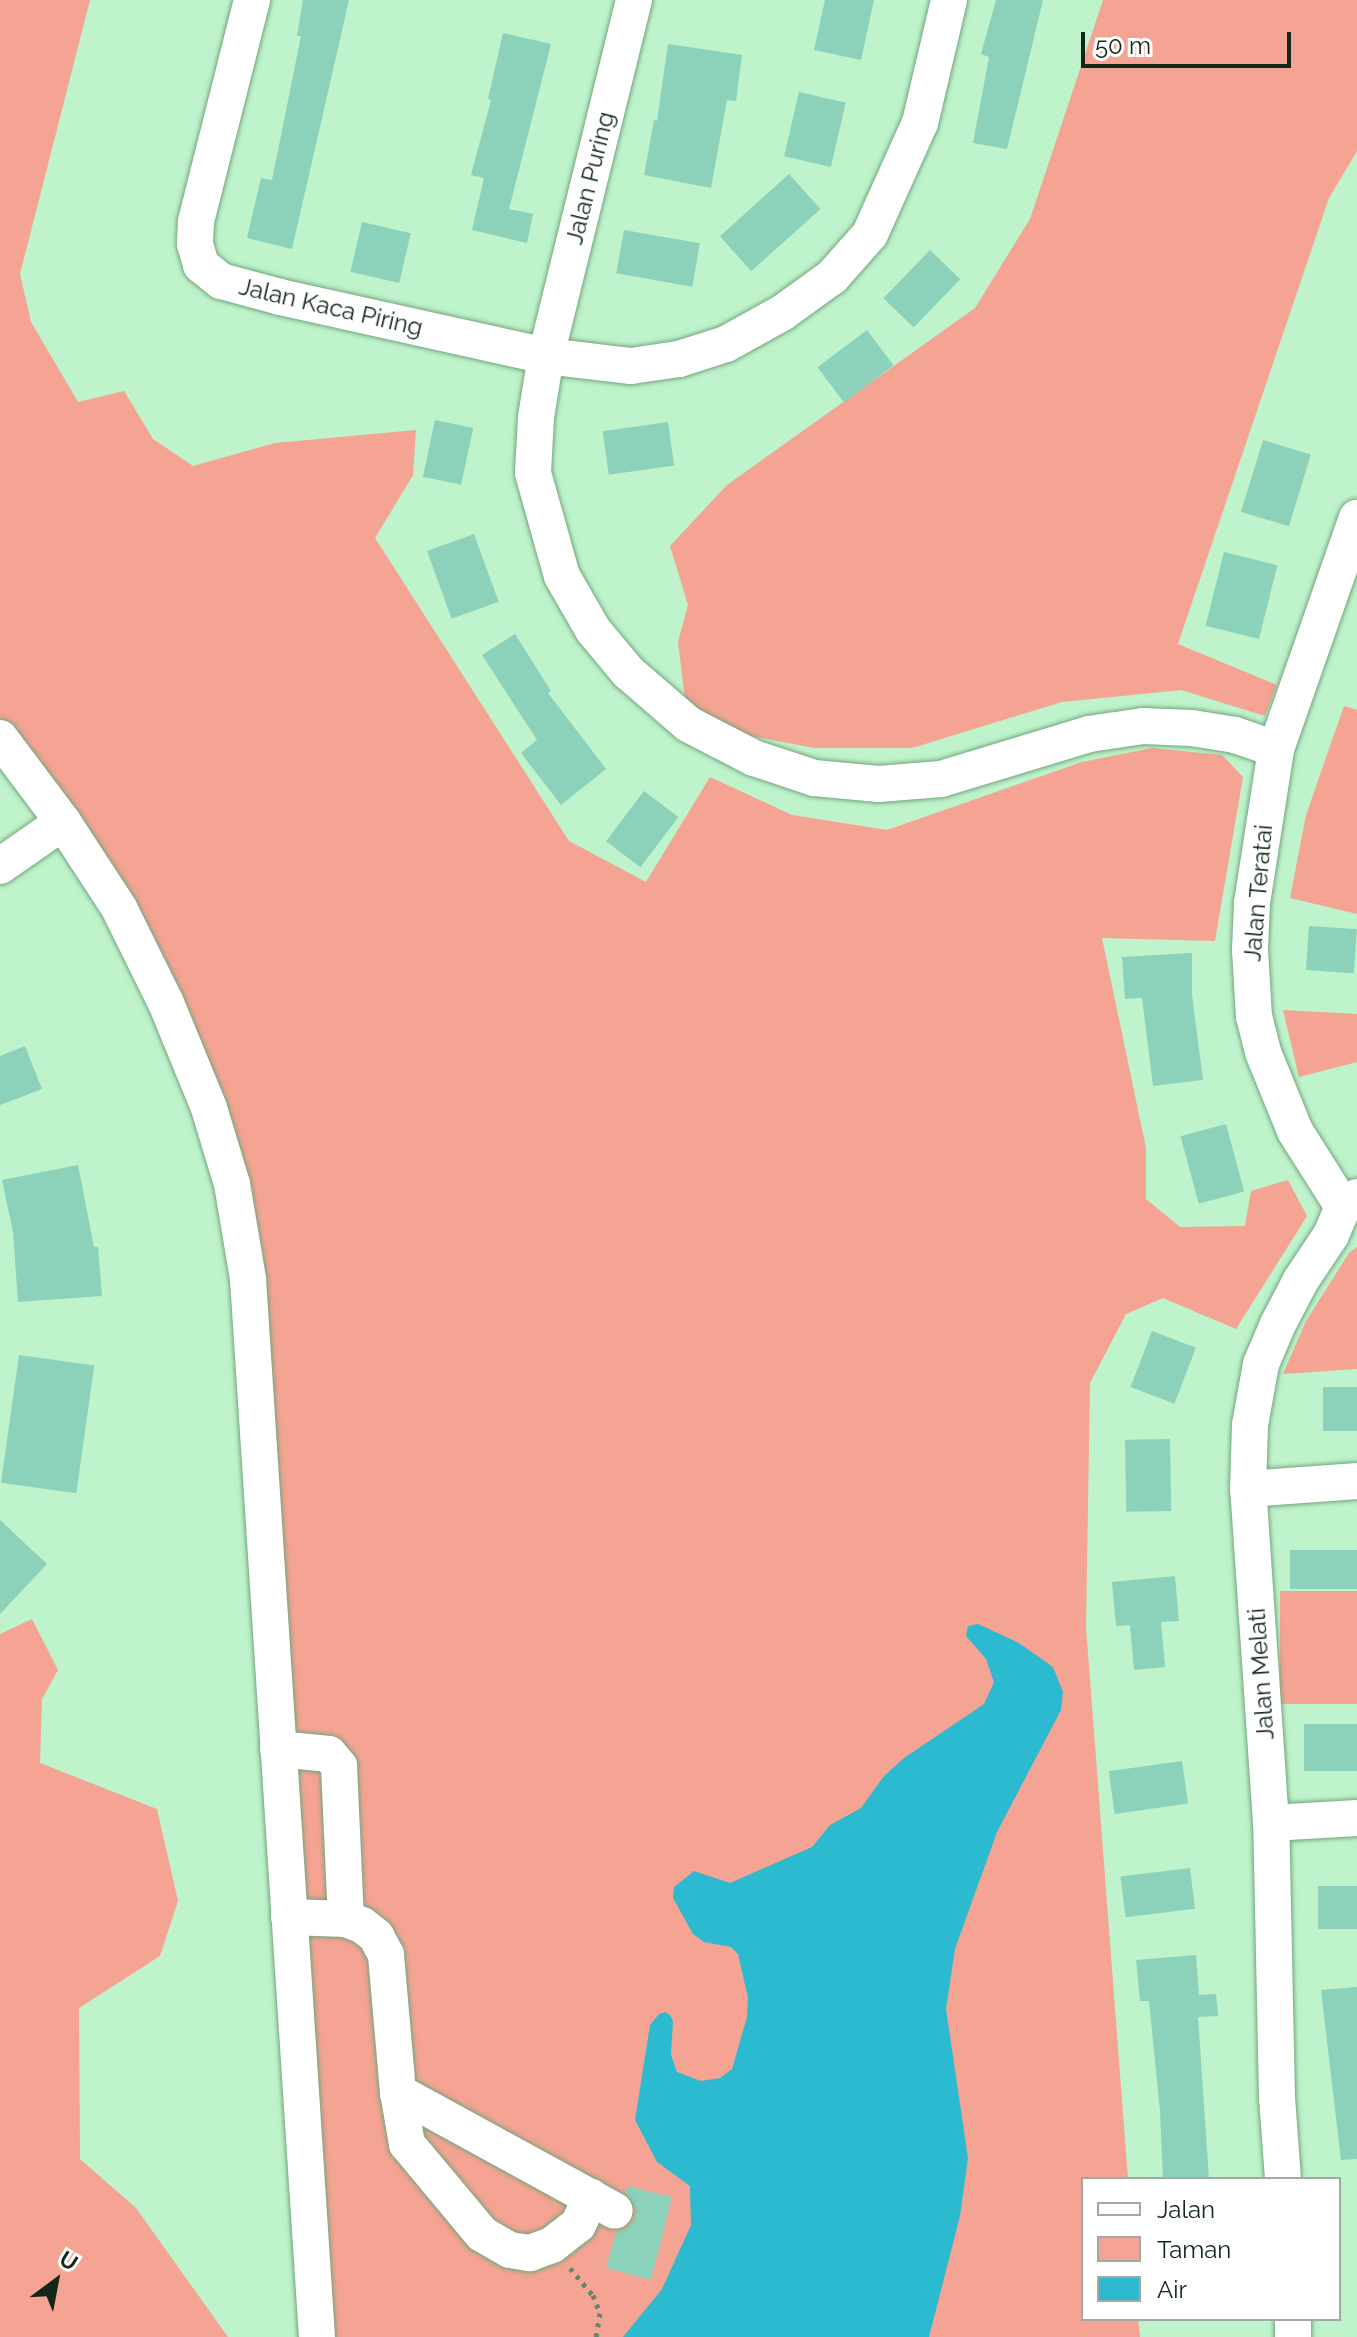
<!DOCTYPE html>
<style>
body{margin:0}
#map{position:relative;width:1357px;height:2337px;overflow:hidden;background:#bef3cb;font-family:Raleway,sans-serif}
div>[style]{position:absolute}
.green>*{inset:0;background:#f5a392;transform-origin:0 0}
.water>*{inset:0;background:#2cbad1}
.building>*{inset:0;background:#8cd1ba;transform-origin:0 0}
.path>*{height:5px;margin-top:-2.5px;transform-origin:0;background:repeating-linear-gradient(90deg,#63876d 0 4px,transparent 0 10px)}
.roads{filter:drop-shadow(0 0 2px #72a57f) drop-shadow(0 0 2px #72a57f)}
.minor>*{height:36px;margin:-18px;padding:0 18px;transform-origin:18px;border-radius:18px;background:#fff}
span{translate:-50% -50%;white-space:nowrap;text-align:center;line-height:1.15;-webkit-text-stroke:6px #fff;paint-order:stroke}
.street-label{font-size:24px;color:#122718}
.legend{position:absolute;left:1081px;top:2177px;width:260px;height:144px;box-sizing:border-box;background:#fff;border:2px solid #a0a9a3;margin:0;padding:10px 14px;list-style:none;font-size:24px;color:#122718}
.legend li{display:flex;align-items:center;gap:16px;height:40px}
.legend b{width:40px;border:2px solid #a0a9a3}
.north{position:absolute;left:16px;top:2241px;width:80px;height:80px;-webkit-text-stroke:6px #fff;paint-order:stroke;rotate:32deg;font-size:22px;font-weight:700;line-height:32px;text-align:center;color:#122718}
.north::after{content:'';display:block;margin:auto;width:28px;height:36px;background:#122718;clip-path:polygon(50% 0,100% 100%,50% 72%,0 100%)}
.scale{position:absolute;left:1081px;top:32px;width:210px;height:36px;box-sizing:border-box;border:4px solid #122718;border-top:0;padding-left:10px;font-size:24px;line-height:28px;white-space:nowrap;color:#122718;-webkit-text-stroke:6px #fff;paint-order:stroke}
</style>
<div id="map">
<div class="green">
<div style="clip-path:polygon(0 0,90px 0,20px 274px,31px 322px,78px 402px,124px 391px,153px 439px,193px 466px,275px 443px,416px 430px,413px 475px,375px 538px,569px 841px,646px 882px,710px 777px,792px 815px,887px 830px,1082px 762px,1152px 748px,1222px 755px,1243px 777px,1215px 941px,1102px 938px,1146px 1148px,1146px 1199px,1180px 1227px,1245px 1226px,1251px 1191px,1288px 1180px,1307px 1216px,1236px 1329px,1163px 1298px,1126px 1314px,1090px 1383px,1086px 1627px,1128px 2179px,1083px 2179px,1083px 2319px,1138px 2319px,1140px 2337px,328px 2337px,236px 1183px,73px 816px,0 718px)"></div>
<div style="clip-path:polygon(1103px 0,1357px 0,1357px 151px,1329px 198px,1178px 644px,1277px 685px,1265px 716px,1181px 690px,1062px 702px,912px 748px,814px 748px,688px 724px,678px 642px,688px 605px,670px 546px,727px 485px,975px 308px,1030px 219px)"></div>
<div style="clip-path:polygon(1344px 706px,1357px 710px,1357px 914px,1290px 898px,1306px 815px)"></div>
<div style="clip-path:polygon(1283px 1010px,1357px 1014px,1357px 1062px,1299px 1077px)"></div>
<div style="clip-path:polygon(1357px 1247px,1357px 1369px,1283px 1374px,1306px 1321px,1349px 1253px)"></div>
<div style="left:1357px;top:1591px;width:113px;height:77px;rotate:90deg"></div>
<div style="clip-path:polygon(32px 1619px,58px 1670px,42px 1699px,40px 1763px,157px 1809px,178px 1901px,160px 1956px,79px 2008px,80px 2159px,136px 2208px,228px 2337px,0 2337px,0 1634px)"></div>
</div>
<div class="water">
<div style="clip-path:polygon(978px 1624px,1019px 1643px,1053px 1667px,1063px 1692px,1061px 1710px,997px 1832px,955px 1949px,946px 2009px,968px 2158px,960px 2216px,929px 2337px,623px 2337px,662px 2289px,691px 2225px,690px 2186px,657px 2162px,635px 2120px,650px 2025px,659px 2014px,665px 2012px,670px 2015px,673px 2021px,671px 2055px,677px 2072px,701px 2081px,720px 2078px,732px 2069px,747px 2017px,748px 1998px,738px 1954px,731px 1947px,704px 1942px,693px 1934px,673px 1898px,674px 1887px,694px 1871px,730px 1883px,812px 1847px,830px 1825px,861px 1808px,884px 1776px,904px 1758px,984px 1704px,994px 1682px,986px 1659px,966px 1636px,968px 1626px)"></div>
</div>
<div class="building">
<div style="clip-path:polygon(303px 0,349px 0,292px 249px,247px 238px,261px 178px,272px 180px,301px 36px,297px 36px)"></div>
<div style="clip-path:polygon(825px 0,874px 0,861px 60px,814px 50px)"></div>
<div style="clip-path:polygon(996px 0,1043px 0,1007px 149px,973px 143px,989px 57px,981px 54px)"></div>
<div style="clip-path:polygon(503px 33px,551px 44px,509px 209px,533px 214px,527px 243px,472px 230px,484px 178px,471px 175px,491px 100px,488px 99px)"></div>
<div style="clip-path:polygon(668px 44px,742px 55px,736px 101px,727px 100px,711px 188px,644px 175px,654px 120px,657px 121px)"></div>
<div style="left:799px;top:92px;width:48px;height:66px;rotate:13deg"></div>
<div style="left:789px;top:174px;width:47px;height:93px;rotate:48deg"></div>
<div style="left:362px;top:222px;width:50px;height:51px;rotate:13deg"></div>
<div style="left:624px;top:230px;width:77px;height:44px;rotate:10deg"></div>
<div style="left:930px;top:250px;width:42px;height:67px;rotate:44deg"></div>
<div style="left:867px;top:330px;width:44px;height:62px;rotate:53deg"></div>
<div style="left:435px;top:420px;width:39px;height:58px;rotate:12deg"></div>
<div style="left:668px;top:422px;width:44px;height:66px;rotate:82deg"></div>
<div style="left:1263px;top:440px;width:50px;height:75px;rotate:17deg"></div>
<div style="left:474px;top:534px;width:72px;height:50px;rotate:70deg"></div>
<div style="left:1224px;top:552px;width:55px;height:76px;rotate:14deg"></div>
<div style="clip-path:polygon(515px 634px,551px 691px,548px 693px,606px 769px,561px 805px,521px 753px,537px 740px,482px 655px)"></div>
<div style="left:644px;top:791px;width:43px;height:63px;rotate:37deg"></div>
<div style="left:1309px;top:926px;width:48px;height:44px;rotate:4deg"></div>
<div style="clip-path:polygon(1192px 953px,1192px 995px,1203px 1080px,1153px 1086px,1142px 998px,1125px 999px,1122px 957px)"></div>
<div style="clip-path:polygon(25px 1046px,42px 1089px,0 1105px,0 1056px)"></div>
<div style="left:1226px;top:1124px;width:70px;height:47px;rotate:75deg"></div>
<div style="clip-path:polygon(78px 1165px,94px 1247px,98px 1247px,102px 1296px,18px 1302px,13px 1232px,2px 1180px)"></div>
<div style="left:1152px;top:1331px;width:47px;height:60px;rotate:21deg"></div>
<div style="left:19px;top:1355px;width:76px;height:129px;rotate:8deg"></div>
<div style="left:1323px;top:1387px;width:34px;height:44px"></div>
<div style="left:1170px;top:1439px;width:72px;height:45px;rotate:89deg"></div>
<div style="clip-path:polygon(0 1520px,47px 1564px,0 1614px)"></div>
<div style="left:1357px;top:1550px;width:39px;height:67px;rotate:90deg"></div>
<div style="clip-path:polygon(1175px 1576px,1179px 1621px,1161px 1622px,1165px 1667px,1134px 1670px,1130px 1625px,1116px 1626px,1112px 1582px)"></div>
<div style="left:1357px;top:1724px;width:47px;height:53px;rotate:90deg"></div>
<div style="left:1182px;top:1761px;width:43px;height:74px;rotate:82deg"></div>
<div style="left:1190px;top:1868px;width:41px;height:70px;rotate:83deg"></div>
<div style="left:1357px;top:1886px;width:43px;height:39px;rotate:90deg"></div>
<div style="clip-path:polygon(1196px 1955px,1199px 1995px,1216px 1994px,1218px 2016px,1198px 2017px,1209px 2179px,1163px 2179px,1160px 2111px,1149px 2001px,1140px 2001px,1136px 1960px)"></div>
<div style="clip-path:polygon(1357px 1987px,1357px 2159px,1341px 2160px,1321px 1990px)"></div>
<div style="clip-path:polygon(627px 2186px,672px 2197px,651px 2280px,606px 2268px,616px 2232px,626px 2228px,634px 2220px,636px 2210px,626px 2193px)"></div>
</div>
<div class="path">
<div style="left:570px;top:2268px;width:35px;rotate:50deg"></div>
<div style="left:593px;top:2295px;width:19px;rotate:69deg"></div>
<div style="left:600px;top:2313px;width:24px;rotate:99deg"></div>
</div>
<div class="roads">
<div class="minor">
<div style="left:252px;top:0;width:229px;rotate:104.2deg"></div>
<div style="left:196px;top:222px;width:22px;rotate:93deg"></div>
<div style="left:195px;top:244px;width:22px;rotate:74deg"></div>
<div style="left:201px;top:265px;width:26px;rotate:39deg"></div>
<div style="left:221px;top:281px;width:61px;rotate:15.2deg"></div>
<div style="left:280px;top:297px;width:272px;rotate:12.5deg"></div>
<div style="left:546px;top:356px;width:86px;rotate:6.7deg"></div>
<div style="left:631px;top:366px;width:49px;rotate:-8.3deg"></div>
<div style="left:679px;top:359px;width:49px;rotate:-17.7deg"></div>
<div style="left:726px;top:344px;width:64px;rotate:-29deg"></div>
<div style="left:782px;top:313px;width:62px;rotate:-35.8deg"></div>
<div style="left:832px;top:277px;width:57px;rotate:-48.5deg"></div>
<div style="left:870px;top:234px;width:122px;rotate:-65.8deg"></div>
<div style="left:920px;top:123px;width:126px;rotate:-76.7deg"></div>
<div style="left:634px;top:0;width:367px;rotate:103.9deg"></div>
<div style="left:546px;top:356px;width:62px;rotate:99.3deg"></div>
<div style="left:536px;top:417px;width:56px;rotate:93.1deg"></div>
<div style="left:533px;top:473px;width:107px;rotate:74.3deg"></div>
<div style="left:562px;top:576px;width:62px;rotate:60.1deg"></div>
<div style="left:593px;top:630px;width:55px;rotate:50.2deg"></div>
<div style="left:628px;top:672px;width:79px;rotate:40.9deg"></div>
<div style="left:688px;top:724px;width:74px;rotate:27.3deg"></div>
<div style="left:754px;top:758px;width:63px;rotate:18.4deg"></div>
<div style="left:814px;top:778px;width:65px;rotate:5.3deg"></div>
<div style="left:879px;top:784px;width:62px;rotate:-4.6deg"></div>
<div style="left:941px;top:779px;width:155px;rotate:-16.9deg"></div>
<div style="left:1089px;top:734px;width:55px;rotate:-8.4deg"></div>
<div style="left:1143px;top:726px;width:49px;rotate:2.3deg"></div>
<div style="left:1192px;top:728px;width:44px;rotate:9.2deg"></div>
<div style="left:1235px;top:735px;width:43px;rotate:18.9deg"></div>
<div style="left:0;top:738px;width:105px;rotate:53.1deg"></div>
<div style="left:63px;top:822px;width:103px;rotate:56.9deg"></div>
<div style="left:119px;top:908px;width:106px;rotate:63.7deg"></div>
<div style="left:166px;top:1003px;width:113px;rotate:67.7deg"></div>
<div style="left:209px;top:1108px;width:79px;rotate:73.2deg"></div>
<div style="left:232px;top:1184px;width:96px;rotate:80.4deg"></div>
<div style="left:248px;top:1279px;width:1060px;rotate:86.27deg"></div>
<div style="left:0;top:866px;width:77px;rotate:-34.9deg"></div>
<div style="left:1343px;top:1207px;width:90px;rotate:-122.3deg"></div>
<div style="left:1295px;top:1131px;width:85px;rotate:-112.1deg"></div>
<div style="left:1263px;top:1052px;width:36px;rotate:-104deg"></div>
<div style="left:1254px;top:1017px;width:67px;rotate:-93.4deg"></div>
<div style="left:1250px;top:950px;width:47px;rotate:-87.6deg"></div>
<div style="left:1252px;top:903px;width:156px;rotate:-81.1deg"></div>
<div style="left:1276px;top:749px;width:245px;rotate:-70.7deg"></div>
<div style="left:1248px;top:1489px;width:109px;rotate:-4.2deg"></div>
<div style="left:278px;top:1749px;width:51px;rotate:5.6deg"></div>
<div style="left:329px;top:1754px;width:16px;rotate:50deg"></div>
<div style="left:339px;top:1766px;width:153px;rotate:87.4deg"></div>
<div style="left:1271px;top:1823px;width:86px;rotate:-3.3deg"></div>
<div style="left:289px;top:1917px;width:57px;rotate:2deg"></div>
<div style="left:346px;top:1919px;width:17px;rotate:21deg"></div>
<div style="left:362px;top:1925px;width:18px;rotate:38deg"></div>
<div style="left:376px;top:1936px;width:21px;rotate:62deg"></div>
<div style="left:386px;top:1955px;width:138px;rotate:85deg"></div>
<div style="left:398px;top:2092px;width:247px;rotate:28.7deg"></div>
<div style="left:398px;top:2092px;width:53px;rotate:80.2deg"></div>
<div style="left:407px;top:2144px;width:117px;rotate:50.2deg"></div>
<div style="left:482px;top:2234px;width:32px;rotate:30deg"></div>
<div style="left:510px;top:2250px;width:20px;rotate:9deg"></div>
<div style="left:530px;top:2253px;width:23px;rotate:-20deg"></div>
<div style="left:552px;top:2245px;width:33px;rotate:-38deg"></div>
<div style="left:578px;top:2225px;width:31px;rotate:-65deg"></div>
<div style="left:1283px;top:2179px;width:81px;rotate:-94.2deg"></div>
<div style="left:1277px;top:2098px;width:275px;rotate:-91.2deg"></div>
<div style="left:1271px;top:1823px;width:335px;rotate:-93.9deg"></div>
<div style="left:1248px;top:1489px;width:64px;rotate:-88.2deg"></div>
<div style="left:1250px;top:1425px;width:62px;rotate:-79.8deg"></div>
<div style="left:1261px;top:1364px;width:43px;rotate:-67deg"></div>
<div style="left:1278px;top:1324px;width:50px;rotate:-62.4deg"></div>
<div style="left:1301px;top:1280px;width:54px;rotate:-56.3deg"></div>
<div style="left:1331px;top:1235px;width:30px;rotate:-67deg"></div>
<div style="left:1343px;top:1207px;width:17px;rotate:-36deg"></div>
<div style="left:1293px;top:2319px;width:18px;rotate:90deg"></div>
</div>
</div>
<div class="street-label">
<span style="left:590px;top:178px;rotate:-76deg">Jalan Puring</span>
<span style="left:331px;top:307px;rotate:13deg">Jalan Kaca Piring</span>
<span style="left:1258px;top:893px;rotate:-85deg">Jalan Teratai</span>
<span style="left:1261px;top:1674px;rotate:-94deg">Jalan Melati</span>
</div>
<ul class="legend">
<li><b style="height:10px;background:#fff"></b>Jalan</li>
<li><b style="height:22px;background:#f5a392"></b>Taman</li>
<li><b style="height:22px;background:#2cbad1"></b>Air</li>
</ul>
<div class="north">U</div>
<div class="scale">50 m</div>
</div>
